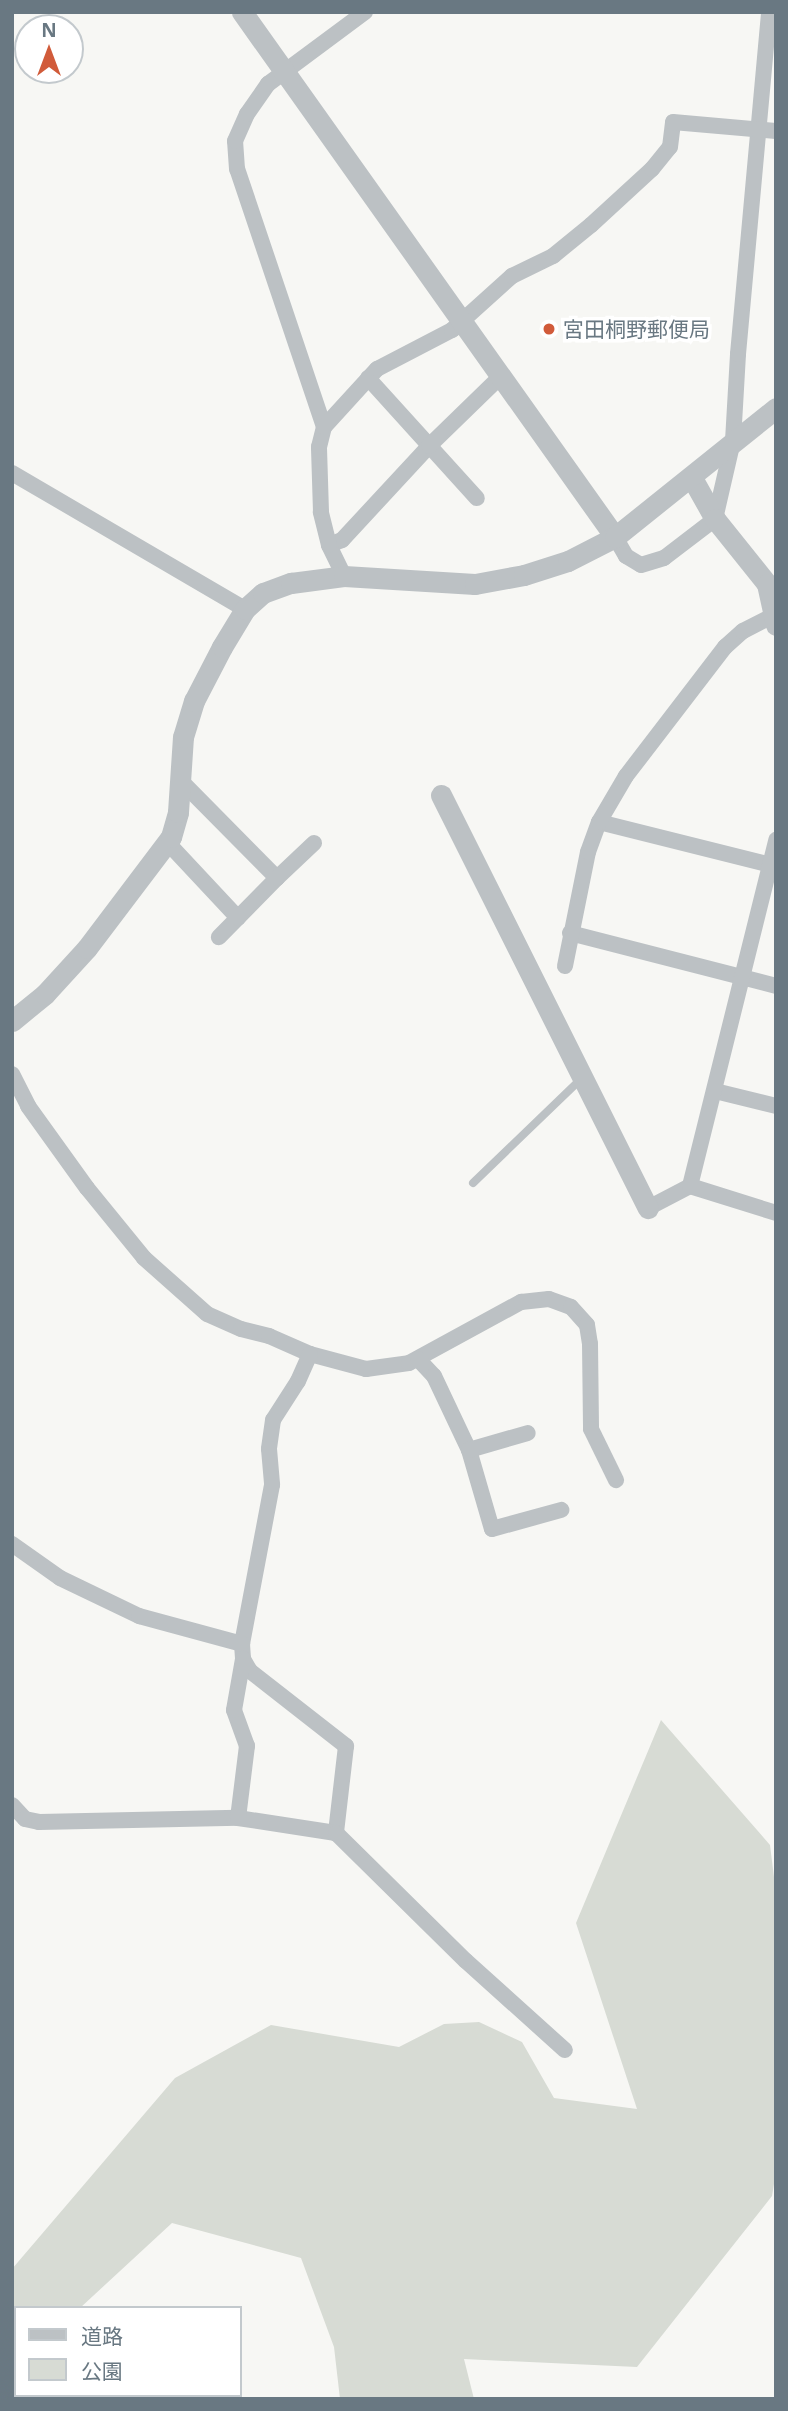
<!DOCTYPE html>
<meta charset="utf-8">
<style>
body{margin:0}
#map{position:relative;width:788px;height:2411px;overflow:hidden;background:#f7f7f4;font-family:"Noto Sans","Noto Sans JP",sans-serif}
div>[style]{position:absolute}
.green>*{inset:0;background:#d7dbd4}
.service>*{height:8px;margin:-4px;padding:0 4px;transform-origin:4px;border-radius:4px;background:#bcc1c4}
.minor>*{height:16px;margin:-8px;padding:0 8px;transform-origin:8px;border-radius:8px;background:#bcc1c4}
.tertiary>*{height:21px;margin:-10.5px;padding:0 10.5px;transform-origin:10.5px;border-radius:10.5px;background:#bcc1c4}
.dots>*{width:19px;height:19px;translate:-50% -50%;box-sizing:border-box;border:4px solid #fff;border-radius:50%}
span{translate:-50% -50%;white-space:nowrap;text-align:center;line-height:1.15;-webkit-text-stroke:7px #fff;paint-order:stroke}
.poi-label{font-size:21px;color:#697882}
.left{translate:0 -50%;text-align:left}
.frame{position:absolute;inset:0;border:14px solid #697882;pointer-events:none}
.legend{position:absolute;left:14px;top:2306px;width:228px;height:91px;box-sizing:border-box;background:#fff;border:2px solid #c3c9cd;margin:0;padding:9px 12px;list-style:none;font-size:21px;color:#697882}
.legend li{display:flex;align-items:center;gap:14px;height:35px}
.legend b{width:35px;border:2px solid #c3c9cd}
.north{position:absolute;left:14px;top:14px;width:70px;height:70px;box-sizing:border-box;background:#fff;border:2px solid #c3c9cd;border-radius:50%;rotate:0deg;font-size:19px;font-weight:700;line-height:28px;text-align:center;color:#697882}
.north::after{content:'';display:block;margin:auto;width:24px;height:32px;background:#d15b3a;clip-path:polygon(50% 0,100% 100%,50% 72%,0 100%)}
</style>
<div id="map">
<div class="green">
<div style="clip-path:polygon(661px 1720px,770px 1845px,776px 1893px,776px 2172px,772px 2196px,637px 2367px,464px 2359px,474px 2399px,340px 2399px,334px 2347px,301px 2258px,172px 2223px,80px 2308px,12px 2309px,12px 2269px,175px 2078px,271px 2025px,399px 2047px,444px 2024px,479px 2022px,522px 2042px,554px 2098px,637px 2109px,576px 1923px)"></div>
</div>
<div class="service">
<div style="left:473px;top:1183px;width:150px;rotate:-43.9deg"></div>
</div>
<div class="minor">
<div style="left:368px;top:378px;width:162px;rotate:47.8deg"></div>
<div style="left:324px;top:427px;width:272px;rotate:-108.6deg"></div>
<div style="left:237px;top:169px;width:28px;rotate:-94deg"></div>
<div style="left:235px;top:141px;width:30px;rotate:-66deg"></div>
<div style="left:247px;top:114px;width:37px;rotate:-55deg"></div>
<div style="left:268px;top:84px;width:121px;rotate:-36.6deg"></div>
<div style="left:12px;top:473px;width:270px;rotate:30.3deg"></div>
<div style="left:615px;top:537px;width:22px;rotate:60deg"></div>
<div style="left:626px;top:556px;width:17px;rotate:31deg"></div>
<div style="left:641px;top:565px;width:24px;rotate:-17deg"></div>
<div style="left:664px;top:558px;width:64px;rotate:-37.4deg"></div>
<div style="left:715px;top:519px;width:80px;rotate:-77deg"></div>
<div style="left:733px;top:441px;width:87px;rotate:-86.7deg"></div>
<div style="left:738px;top:354px;width:343px;rotate:-84.8deg"></div>
<div style="left:329px;top:545px;width:14px;rotate:-21deg"></div>
<div style="left:342px;top:540px;width:128px;rotate:-47.2deg"></div>
<div style="left:429px;top:446px;width:99px;rotate:-44.2deg"></div>
<div style="left:344px;top:576px;width:34px;rotate:-116deg"></div>
<div style="left:329px;top:545px;width:34px;rotate:-104deg"></div>
<div style="left:321px;top:512px;width:65px;rotate:-91.8deg"></div>
<div style="left:319px;top:447px;width:21px;rotate:-76deg"></div>
<div style="left:324px;top:427px;width:79px;rotate:-47.6deg"></div>
<div style="left:377px;top:369px;width:85px;rotate:-27.5deg"></div>
<div style="left:452px;top:330px;width:81px;rotate:-42deg"></div>
<div style="left:512px;top:276px;width:46px;rotate:-26deg"></div>
<div style="left:553px;top:256px;width:49px;rotate:-39.2deg"></div>
<div style="left:591px;top:225px;width:83px;rotate:-42.6deg"></div>
<div style="left:652px;top:169px;width:28px;rotate:-51deg"></div>
<div style="left:670px;top:147px;width:25px;rotate:-83deg"></div>
<div style="left:673px;top:122px;width:103px;rotate:5deg"></div>
<div style="left:180px;top:780px;width:138px;rotate:45.3deg"></div>
<div style="left:277px;top:878px;width:83px;rotate:134.5deg"></div>
<div style="left:599px;top:822px;width:182px;rotate:14deg"></div>
<div style="left:167px;top:842px;width:104px;rotate:46.9deg"></div>
<div style="left:277px;top:878px;width:51px;rotate:-43.4deg"></div>
<div style="left:570px;top:933px;width:213px;rotate:14.4deg"></div>
<div style="left:565px;top:966px;width:116px;rotate:-78.6deg"></div>
<div style="left:588px;top:852px;width:32px;rotate:-70deg"></div>
<div style="left:599px;top:822px;width:53px;rotate:-59.6deg"></div>
<div style="left:626px;top:776px;width:163px;rotate:-52.5deg"></div>
<div style="left:725px;top:647px;width:24px;rotate:-42deg"></div>
<div style="left:743px;top:631px;width:35px;rotate:-27deg"></div>
<div style="left:12px;top:1074px;width:36px;rotate:63deg"></div>
<div style="left:28px;top:1106px;width:101px;rotate:54.3deg"></div>
<div style="left:87px;top:1188px;width:90px;rotate:50.8deg"></div>
<div style="left:144px;top:1258px;width:84px;rotate:41.6deg"></div>
<div style="left:207px;top:1314px;width:37px;rotate:24deg"></div>
<div style="left:241px;top:1329px;width:29px;rotate:14deg"></div>
<div style="left:269px;top:1336px;width:45px;rotate:23.7deg"></div>
<div style="left:310px;top:1354px;width:58px;rotate:15deg"></div>
<div style="left:366px;top:1369px;width:43px;rotate:-7.9deg"></div>
<div style="left:409px;top:1363px;width:128px;rotate:-28.6deg"></div>
<div style="left:521px;top:1302px;width:28px;rotate:-6deg"></div>
<div style="left:549px;top:1299px;width:23px;rotate:20deg"></div>
<div style="left:571px;top:1307px;width:24px;rotate:48deg"></div>
<div style="left:587px;top:1325px;width:19px;rotate:81deg"></div>
<div style="left:590px;top:1344px;width:85px;rotate:89.3deg"></div>
<div style="left:591px;top:1429px;width:57px;rotate:63.9deg"></div>
<div style="left:715px;top:1091px;width:63px;rotate:13.8deg"></div>
<div style="left:690px;top:1186px;width:357px;rotate:-76deg"></div>
<div style="left:648px;top:1208px;width:47px;rotate:-27.6deg"></div>
<div style="left:690px;top:1186px;width:90px;rotate:17.4deg"></div>
<div style="left:310px;top:1354px;width:30px;rotate:114deg"></div>
<div style="left:298px;top:1381px;width:46px;rotate:122.7deg"></div>
<div style="left:273px;top:1420px;width:29px;rotate:98deg"></div>
<div style="left:269px;top:1449px;width:36px;rotate:85deg"></div>
<div style="left:272px;top:1485px;width:162px;rotate:100.7deg"></div>
<div style="left:242px;top:1644px;width:15px;rotate:86deg"></div>
<div style="left:243px;top:1659px;width:14px;rotate:60deg"></div>
<div style="left:250px;top:1671px;width:122px;rotate:38deg"></div>
<div style="left:346px;top:1746px;width:88px;rotate:96.6deg"></div>
<div style="left:418px;top:1359px;width:23px;rotate:47deg"></div>
<div style="left:434px;top:1376px;width:82px;rotate:64.7deg"></div>
<div style="left:469px;top:1450px;width:82px;rotate:73.8deg"></div>
<div style="left:492px;top:1529px;width:72px;rotate:-15.4deg"></div>
<div style="left:469px;top:1450px;width:61px;rotate:-16.1deg"></div>
<div style="left:12px;top:1544px;width:59px;rotate:35.3deg"></div>
<div style="left:60px;top:1578px;width:88px;rotate:25.7deg"></div>
<div style="left:139px;top:1616px;width:107px;rotate:15.2deg"></div>
<div style="left:12px;top:1805px;width:19px;rotate:47deg"></div>
<div style="left:25px;top:1819px;width:14px;rotate:12deg"></div>
<div style="left:39px;top:1822px;width:199px;rotate:-1.2deg"></div>
<div style="left:238px;top:1818px;width:99px;rotate:8.7deg"></div>
<div style="left:336px;top:1833px;width:182px;rotate:44.6deg"></div>
<div style="left:466px;top:1961px;width:133px;rotate:42deg"></div>
<div style="left:238px;top:1818px;width:73px;rotate:-82.9deg"></div>
<div style="left:247px;top:1746px;width:38px;rotate:-110deg"></div>
<div style="left:234px;top:1710px;width:52px;rotate:-80deg"></div>
</div>
<div class="tertiary">
<div style="left:242px;top:12px;width:644px;rotate:54.61deg"></div>
<div style="left:692px;top:478px;width:47px;rotate:60.7deg"></div>
<div style="left:715px;top:519px;width:83px;rotate:51.3deg"></div>
<div style="left:767px;top:584px;width:42px;rotate:77.6deg"></div>
<div style="left:441px;top:795px;width:462px;rotate:63.4deg"></div>
<div style="left:12px;top:1021px;width:43px;rotate:-39.3deg"></div>
<div style="left:45px;top:994px;width:62px;rotate:-47.6deg"></div>
<div style="left:87px;top:948px;width:139px;rotate:-52.9deg"></div>
<div style="left:171px;top:837px;width:26px;rotate:-74deg"></div>
<div style="left:178px;top:812px;width:75px;rotate:-86.2deg"></div>
<div style="left:183px;top:737px;width:38px;rotate:-73deg"></div>
<div style="left:194px;top:701px;width:61px;rotate:-62.6deg"></div>
<div style="left:222px;top:647px;width:44px;rotate:-58.8deg"></div>
<div style="left:245px;top:609px;width:24px;rotate:-42deg"></div>
<div style="left:263px;top:593px;width:30px;rotate:-20deg"></div>
<div style="left:291px;top:583px;width:53px;rotate:-7.5deg"></div>
<div style="left:344px;top:576px;width:131px;rotate:3.5deg"></div>
<div style="left:475px;top:584px;width:50px;rotate:-10.4deg"></div>
<div style="left:524px;top:575px;width:46px;rotate:-17.7deg"></div>
<div style="left:568px;top:561px;width:53px;rotate:-27.1deg"></div>
<div style="left:615px;top:537px;width:206px;rotate:-38.7deg"></div>
</div>
<div class="dots">
<div style="left:549px;top:329px;background:#d15b3a"></div>
</div>
<div class="poi-label">
<span class="left" style="left:563px;top:329px">宮田桐野郵便局</span>
</div>
<div class="frame"></div>
<ul class="legend">
<li><b style="height:9px;background:#bcc1c4"></b>道路</li>
<li><b style="height:19px;background:#d7dbd4"></b>公園</li>
</ul>
<div class="north">N</div>
</div>
